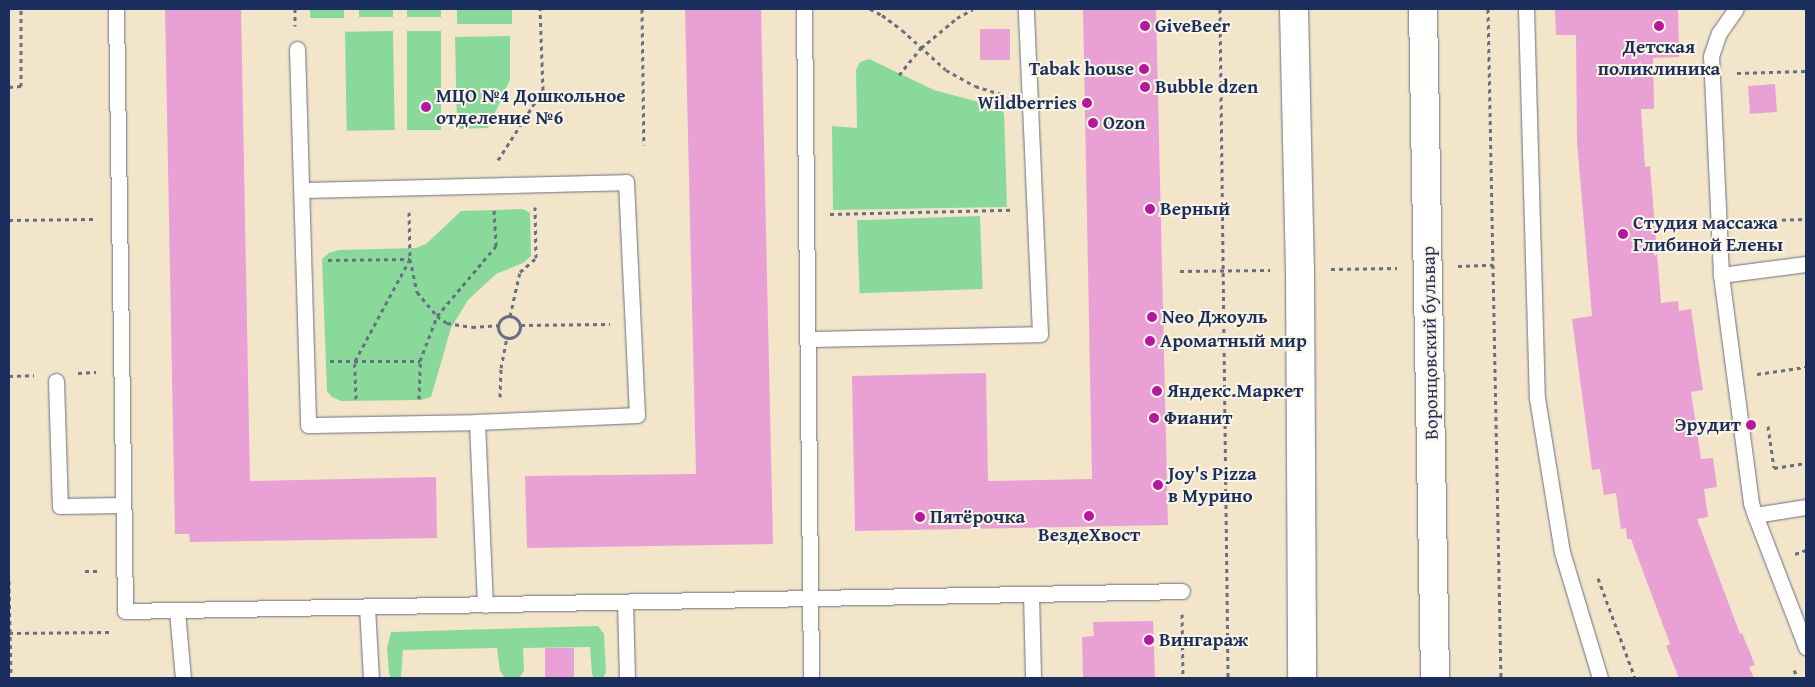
<!DOCTYPE html>
<meta charset="utf-8">
<style>
body{margin:0}
#map{position:relative;width:1815px;height:687px;overflow:hidden;background:#f3e5c9;font-family:"Gentium Book Plus",serif}
div>[style]{position:absolute}
.green>*{inset:0;background:#89da9a;transform-origin:0 0}
.building>*{inset:0;background:#e9a0d4;transform-origin:0 0}
.path>*{height:3px;margin-top:-1.5px;transform-origin:0;background:repeating-linear-gradient(90deg,#676f83 0 4px,transparent 0 8px)}
.path>.ring{margin:-1.5px;padding:0;box-sizing:content-box;background:none;border:3px solid #676f83;border-radius:50%}
.roads{filter:drop-shadow(0 0 1px #676f83) drop-shadow(0 0 1px #676f83)}
.service>*{height:15px;margin:-7.5px;padding:0 7.5px;transform-origin:7.5px;border-radius:7.5px;background:#fff}
.minor>*{height:28px;margin:-14px;padding:0 14px;transform-origin:14px;border-radius:14px;background:#fff}
.dots>*{width:14px;height:14px;translate:-50% -50%;box-sizing:border-box;border:2px solid #fcf5e5;border-radius:50%}
span{translate:-50% -50%;white-space:nowrap;text-align:center;line-height:1.15;-webkit-text-stroke:4px #fcf5e5;paint-order:stroke}
.poi-label{font-size:19px;color:#1b2f5e;font-weight:700}
.left{translate:0 -50%;text-align:left}
.right{translate:-100% -50%;text-align:right}
.street-label{font-size:19px;color:#1b2f5e}
.frame{position:absolute;inset:0;border:10px solid #1b2f5e;pointer-events:none}
</style>
<div id="map">
<div class="green">
<div style="left:310px;top:9px;width:34px;height:9px"></div>
<div style="left:359px;top:9px;width:34px;height:8px"></div>
<div style="left:407px;top:9px;width:34px;height:8px"></div>
<div style="left:457px;top:9px;width:55px;height:15px"></div>
<div style="left:393px;top:31px;width:99px;height:48px;rotate:89deg"></div>
<div style="left:407px;top:31px;width:34px;height:99px"></div>
<div style="clip-path:polygon(510px 36px,510px 80px,488px 128px,457px 129px,455px 37px)"></div>
<div style="clip-path:polygon(869px 59px,934px 90px,997px 107px,1004px 113px,1007px 207px,833px 210px,832px 126px,857px 128px,856px 70px,860px 62px)"></div>
<div style="clip-path:polygon(523px 209px,530px 213px,531px 256px,523px 263px,496px 274px,468px 300px,451px 328px,431px 397px,421px 400px,341px 401px,332px 397px,327px 391px,322px 259px,329px 253px,339px 250px,416px 248px,426px 244px,461px 211px)"></div>
<div style="left:980px;top:216px;width:73px;height:123px;rotate:88deg"></div>
<div style="clip-path:polygon(598px 626px,604px 634px,606px 672px,603px 678px,594px 678px,592px 674px,590px 647px,523px 648px,524px 671px,519px 678px,505px 678px,500px 671px,497px 648px,403px 650px,401px 677px,391px 678px,389px 673px,387px 648px,391px 632px)"></div>
</div>
<div class="building">
<div style="clip-path:polygon(165px 9px,241px 9px,250px 481px,436px 477px,437px 538px,190px 542px,189px 534px,175px 534px)"></div>
<div style="clip-path:polygon(685px 9px,761px 9px,773px 544px,527px 548px,525px 476px,696px 474px)"></div>
<div style="clip-path:polygon(1083px 9px,1156px 9px,1168px 525px,855px 531px,852px 376px,986px 373px,988px 481px,1092px 479px)"></div>
<div style="clip-path:polygon(1555px 9px,1678px 9px,1679px 57px,1653px 58px,1654px 109px,1641px 109px,1645px 167px,1650px 166px,1661px 303px,1678px 301px,1679px 311px,1691px 309px,1703px 390px,1691px 392px,1701px 459px,1713px 458px,1717px 487px,1704px 489px,1708px 517px,1697px 519px,1740px 634px,1742px 633px,1755px 665px,1749px 667px,1754px 678px,1679px 678px,1666px 646px,1670px 644px,1631px 539px,1627px 539px,1626px 528px,1621px 529px,1616px 493px,1604px 495px,1600px 469px,1592px 470px,1572px 319px,1592px 316px,1577px 142px,1576px 35px,1556px 35px)"></div>
<div style="left:980px;top:29px;width:30px;height:31px"></div>
<div style="left:1775px;top:84px;width:28px;height:27px;rotate:86deg"></div>
<div style="clip-path:polygon(1153px 621px,1155px 678px,1083px 678px,1082px 637px,1094px 636px,1093px 622px)"></div>
<div style="left:545px;top:648px;width:29px;height:29px"></div>
</div>
<div class="path">
<div style="left:295px;top:9px;width:17px;rotate:90deg"></div>
<div style="left:642px;top:9px;width:136px;rotate:89.2deg"></div>
<div style="left:870px;top:9px;width:13px;rotate:27deg"></div>
<div style="left:882px;top:15px;width:25px;rotate:37deg"></div>
<div style="left:902px;top:30px;width:59px;rotate:42.3deg"></div>
<div style="left:946px;top:70px;width:33px;rotate:29deg"></div>
<div style="left:975px;top:86px;width:31px;rotate:17deg"></div>
<div style="left:1220px;top:9px;width:669px;rotate:89.31deg"></div>
<div style="left:1488px;top:9px;width:669px;rotate:88.89deg"></div>
<div style="left:1737px;top:73px;width:69px;rotate:-1.7deg"></div>
<div style="left:899px;top:75px;width:35px;rotate:-51deg"></div>
<div style="left:921px;top:48px;width:47px;rotate:-39.8deg"></div>
<div style="left:957px;top:18px;width:18px;rotate:-29deg"></div>
<div style="left:9px;top:87px;width:12px;rotate:-5deg"></div>
<div style="left:21px;top:86px;width:77px;rotate:-90deg"></div>
<div style="left:498px;top:160px;width:83px;rotate:-57.3deg"></div>
<div style="left:543px;top:90px;width:81px;rotate:-92.1deg"></div>
<div style="left:409px;top:212px;width:47px;rotate:88.8deg"></div>
<div style="left:410px;top:259px;width:34px;rotate:78deg"></div>
<div style="left:417px;top:292px;width:31px;rotate:50deg"></div>
<div style="left:437px;top:316px;width:12px;rotate:35deg"></div>
<div style="left:447px;top:323px;width:25px;rotate:9deg"></div>
<div style="left:472px;top:327px;width:26px;rotate:-4deg"></div>
<div style="left:830px;top:214px;width:182px;rotate:-1.3deg"></div>
<div style="left:9px;top:220px;width:85px;rotate:-0.7deg"></div>
<div style="left:1742px;top:221px;width:64px;rotate:-1.8deg"></div>
<div style="left:328px;top:260px;width:82px;rotate:-0.7deg"></div>
<div style="left:1458px;top:266px;width:35px;rotate:-2deg"></div>
<div style="left:1331px;top:269px;width:66px;rotate:-0.9deg"></div>
<div style="left:1180px;top:271px;width:90px;rotate:-0.6deg"></div>
<div class="ring" style="left:498px;top:316px;width:19px;height:19px"></div>
<div style="left:510px;top:316px;width:45px;rotate:-77.2deg"></div>
<div style="left:520px;top:272px;width:21px;rotate:-41deg"></div>
<div style="left:536px;top:258px;width:51px;rotate:-91.1deg"></div>
<div style="left:521px;top:325px;width:89px;rotate:-0.6deg"></div>
<div style="left:330px;top:361px;width:90px"></div>
<div style="left:78px;top:373px;width:18px;rotate:-3deg"></div>
<div style="left:1757px;top:374px;width:49px;rotate:-8.1deg"></div>
<div style="left:9px;top:376px;width:25px;rotate:-2deg"></div>
<div style="left:500px;top:397px;width:29px;rotate:-88deg"></div>
<div style="left:501px;top:368px;width:31px;rotate:-79deg"></div>
<div style="left:356px;top:399px;width:38px;rotate:-92deg"></div>
<div style="left:355px;top:361px;width:116px;rotate:-61.7deg"></div>
<div style="left:419px;top:399px;width:38px;rotate:-88deg"></div>
<div style="left:420px;top:361px;width:48px;rotate:-69.3deg"></div>
<div style="left:437px;top:316px;width:92px;rotate:-49.9deg"></div>
<div style="left:496px;top:246px;width:36px;rotate:-93deg"></div>
<div style="left:1768px;top:426px;width:42px;rotate:81.9deg"></div>
<div style="left:1774px;top:468px;width:32px;rotate:-9deg"></div>
<div style="left:1795px;top:554px;width:12px;rotate:-20deg"></div>
<div style="left:85px;top:571px;width:15px"></div>
<div style="left:1598px;top:578px;width:107px;rotate:69.7deg"></div>
<div style="left:9px;top:581px;width:97px;rotate:88.8deg"></div>
<div style="left:1182px;top:614px;width:64px;rotate:89.1deg"></div>
<div style="left:9px;top:633px;width:102px;rotate:-0.6deg"></div>
<div style="left:1794px;top:670px;width:9px;rotate:63deg"></div>
</div>
<div class="roads">
<div class="service">
<div style="left:116px;top:9px;width:602px;rotate:89.14deg"></div>
<div style="left:125px;top:611px;width:1057px;rotate:-1.08deg"></div>
<div style="left:804px;top:9px;width:669px;rotate:89.4deg"></div>
<div style="left:1526px;top:9px;width:389px;rotate:88.4deg"></div>
<div style="left:1537px;top:398px;width:156px;rotate:80.8deg"></div>
<div style="left:1562px;top:552px;width:132px;rotate:73.2deg"></div>
<div style="left:297px;top:49px;width:376px;rotate:88.3deg"></div>
<div style="left:308px;top:425px;width:169px;rotate:-1deg"></div>
<div style="left:302px;top:190px;width:324px;rotate:-1.4deg"></div>
<div style="left:626px;top:182px;width:233px;rotate:87.3deg"></div>
<div style="left:637px;top:415px;width:160px;rotate:177.5deg"></div>
<div style="left:477px;top:422px;width:183px;rotate:87.5deg"></div>
<div style="left:1806px;top:264px;width:86px;rotate:172.6deg"></div>
<div style="left:1721px;top:275px;width:230px;rotate:82.5deg"></div>
<div style="left:1751px;top:503px;width:13px;rotate:72deg"></div>
<div style="left:1755px;top:515px;width:52px;rotate:-8.9deg"></div>
<div style="left:1721px;top:275px;width:219px;rotate:-92.6deg"></div>
<div style="left:1711px;top:56px;width:24px;rotate:-71deg"></div>
<div style="left:1719px;top:33px;width:29px;rotate:-55deg"></div>
<div style="left:808px;top:339px;width:232px;rotate:-1.2deg"></div>
<div style="left:1040px;top:334px;width:325px;rotate:-92.5deg"></div>
<div style="left:56px;top:381px;width:125px;rotate:88.2deg"></div>
<div style="left:60px;top:506px;width:62px;rotate:-0.9deg"></div>
<div style="left:1755px;top:515px;width:142px;rotate:68.9deg"></div>
<div style="left:1031px;top:594px;width:84px;rotate:88.6deg"></div>
<div style="left:625px;top:602px;width:76px;rotate:88.5deg"></div>
<div style="left:367px;top:607px;width:71px;rotate:86.8deg"></div>
<div style="left:177px;top:611px;width:67px;rotate:84.9deg"></div>
</div>
<div class="minor">
<div style="left:1294px;top:9px;width:260px;rotate:88.7deg"></div>
<div style="left:1300px;top:269px;width:409px;rotate:89.7deg"></div>
<div style="left:1423px;top:9px;width:669px;rotate:88.97deg"></div>
</div>
</div>
<div class="dots">
<div style="left:1145px;top:26px;background:#b5179e"></div>
<div style="left:1659px;top:26px;background:#b5179e"></div>
<div style="left:1144px;top:69px;background:#b5179e"></div>
<div style="left:1145px;top:87px;background:#b5179e"></div>
<div style="left:1087px;top:103px;background:#b5179e"></div>
<div style="left:426px;top:107px;background:#b5179e"></div>
<div style="left:1093px;top:123px;background:#b5179e"></div>
<div style="left:1150px;top:209px;background:#b5179e"></div>
<div style="left:1623px;top:234px;background:#b5179e"></div>
<div style="left:1152px;top:317px;background:#b5179e"></div>
<div style="left:1150px;top:341px;background:#b5179e"></div>
<div style="left:1157px;top:391px;background:#b5179e"></div>
<div style="left:1154px;top:418px;background:#b5179e"></div>
<div style="left:1751px;top:425px;background:#b5179e"></div>
<div style="left:1158px;top:485px;background:#b5179e"></div>
<div style="left:1089px;top:516px;background:#b5179e"></div>
<div style="left:920px;top:517px;background:#b5179e"></div>
<div style="left:1149px;top:640px;background:#b5179e"></div>
</div>
<div class="poi-label">
<span class="left" style="left:1155px;top:26px">GiveBeer</span>
<span style="left:1659px;top:58px">Детская<br>поликлиника</span>
<span class="right" style="left:1134px;top:69px">Tabak house</span>
<span class="left" style="left:1155px;top:87px">Bubble dzen</span>
<span class="left" style="left:436px;top:107px">МЦО №4 Дошкольное<br>отделение №6</span>
<span class="right" style="left:1077px;top:103px">Wildberries</span>
<span class="left" style="left:1103px;top:123px">Ozon</span>
<span class="left" style="left:1160px;top:209px">Верный</span>
<span class="left" style="left:1633px;top:234px">Студия массажа<br>Глибиной Елены</span>
<span class="left" style="left:1162px;top:317px">Neo Джоуль</span>
<span class="left" style="left:1160px;top:341px">Ароматный мир</span>
<span class="left" style="left:1167px;top:391px">Яндекс.Маркет</span>
<span class="left" style="left:1164px;top:418px">Фианит</span>
<span class="right" style="left:1741px;top:425px">Эрудит</span>
<span class="left" style="left:1168px;top:485px">Joy's Pizza<br>в Мурино</span>
<span class="left" style="left:930px;top:517px">Пятёрочка</span>
<span style="left:1089px;top:535px">ВездеХвост</span>
<span class="left" style="left:1159px;top:640px">Вингараж</span>
</div>
<div class="street-label">
<span style="left:1430px;top:343px;rotate:-91deg">Воронцовский бульвар</span>
</div>
<div class="frame"></div>
</div>
